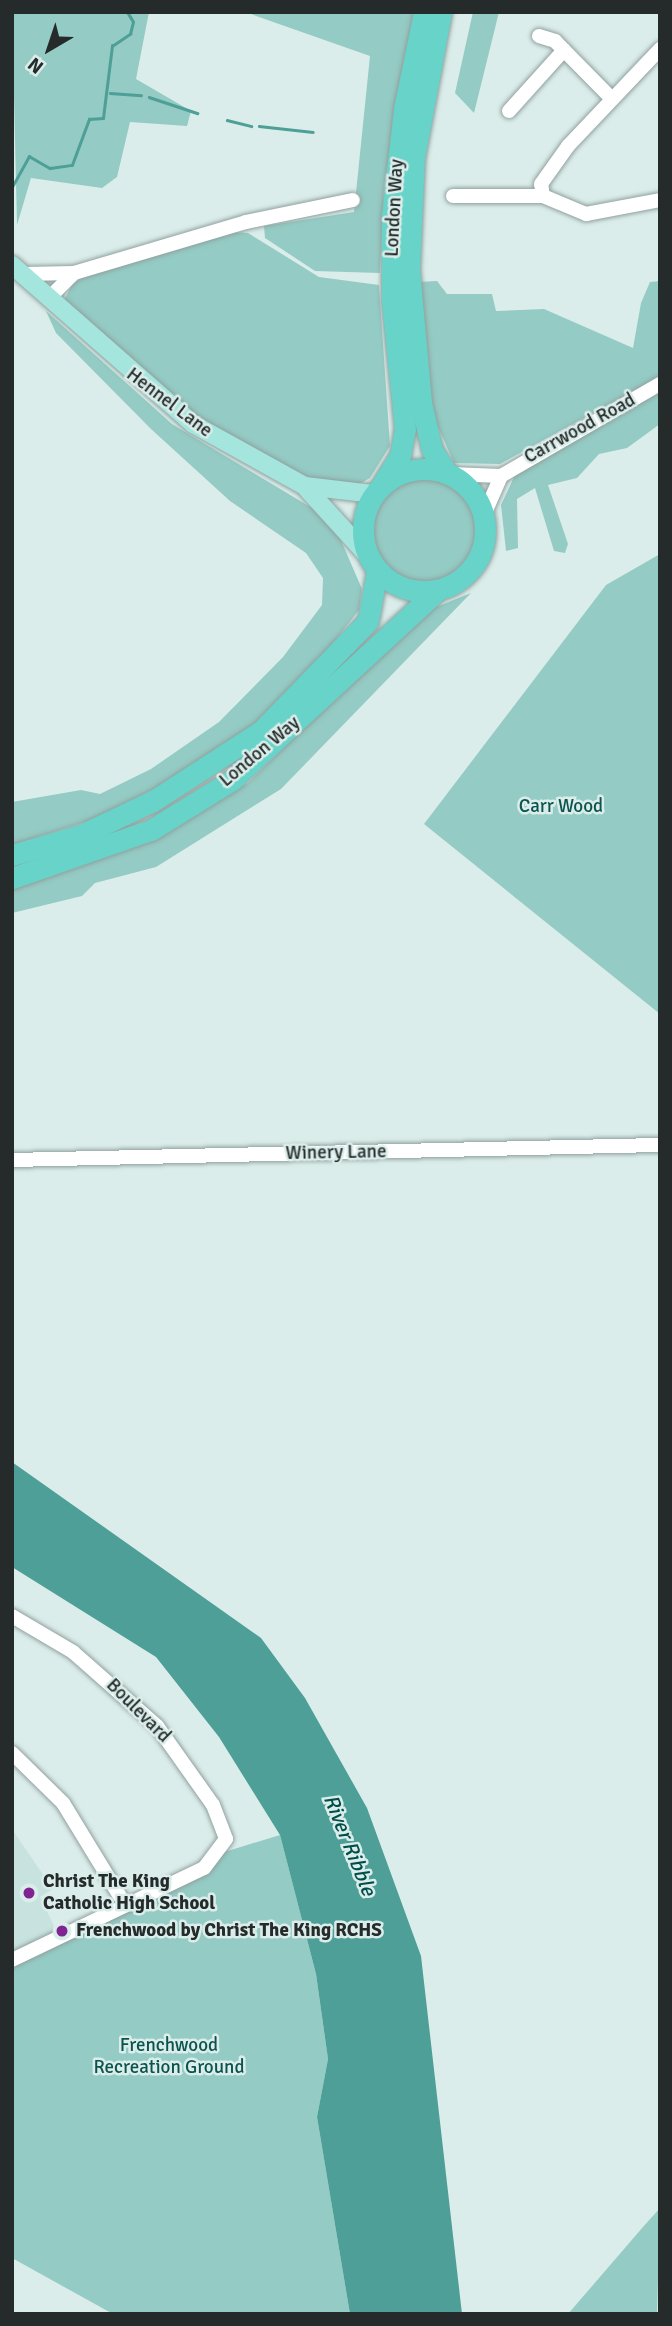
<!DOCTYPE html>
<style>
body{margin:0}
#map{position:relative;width:672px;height:2326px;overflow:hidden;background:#dbedea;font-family:Signika,sans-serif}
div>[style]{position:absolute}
.built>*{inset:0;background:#c8e3df}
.green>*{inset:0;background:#94cbc4}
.round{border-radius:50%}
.water>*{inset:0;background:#4d9f97}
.stream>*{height:2.5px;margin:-1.25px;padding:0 1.25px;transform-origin:1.25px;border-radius:1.25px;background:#4d9f97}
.roads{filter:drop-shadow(0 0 2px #90a19f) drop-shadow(0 0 2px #90a19f)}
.minor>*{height:14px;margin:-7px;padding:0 7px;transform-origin:7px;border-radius:7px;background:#fff}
.major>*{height:18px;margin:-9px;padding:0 9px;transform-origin:9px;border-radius:9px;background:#a4e5de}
.highway>*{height:21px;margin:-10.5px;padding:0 10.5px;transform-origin:10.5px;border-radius:10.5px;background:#68d3c8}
.highway>.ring{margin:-10.5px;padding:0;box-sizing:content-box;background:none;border:21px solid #68d3c8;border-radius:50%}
.dots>*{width:19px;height:19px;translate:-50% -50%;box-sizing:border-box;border:4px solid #dbedea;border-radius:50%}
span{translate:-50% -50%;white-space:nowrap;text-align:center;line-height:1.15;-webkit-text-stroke:5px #dbedea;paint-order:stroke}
.street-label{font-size:19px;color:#242b2a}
.park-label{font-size:19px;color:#0b544e}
.poi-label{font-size:19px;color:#242b2a;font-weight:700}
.left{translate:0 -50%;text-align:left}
.water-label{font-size:21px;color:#004e49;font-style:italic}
.frame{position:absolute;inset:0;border:14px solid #242b2a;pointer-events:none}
.north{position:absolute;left:14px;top:14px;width:70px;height:70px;-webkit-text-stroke:5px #dbedea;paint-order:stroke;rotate:219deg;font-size:19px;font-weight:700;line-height:28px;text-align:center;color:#242b2a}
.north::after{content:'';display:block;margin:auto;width:24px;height:32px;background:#242b2a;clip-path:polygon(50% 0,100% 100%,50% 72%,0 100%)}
</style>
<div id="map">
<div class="built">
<div style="clip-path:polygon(12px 1829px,53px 1889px,40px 1897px,57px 1932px,12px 1959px)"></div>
</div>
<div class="green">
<div style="clip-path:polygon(12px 12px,149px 12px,136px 79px,191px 111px,187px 126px,130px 122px,117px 177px,102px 188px,31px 178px,17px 225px)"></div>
<div style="clip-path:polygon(245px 12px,414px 12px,384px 186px,380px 273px,315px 271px,265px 238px,264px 226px,354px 212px,370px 56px)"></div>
<div style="clip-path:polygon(473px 12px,499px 12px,474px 113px,455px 93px)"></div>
<div style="clip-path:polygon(234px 232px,248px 233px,319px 277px,379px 285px,390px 446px,370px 478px,349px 490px,313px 484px,216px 435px,62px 304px,73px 283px,91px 274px)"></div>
<div style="clip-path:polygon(437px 281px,447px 294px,492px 294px,496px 311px,544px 309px,633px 348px,641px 303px,650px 282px,660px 281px,660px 376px,500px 464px,454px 463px,431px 411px,418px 282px)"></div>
<div style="clip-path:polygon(46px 311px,172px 424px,317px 511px,340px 538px,362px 589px,359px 610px,327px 651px,268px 714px,197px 767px,94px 819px,12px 845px,12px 802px,81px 790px,100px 794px,151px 769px,219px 722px,283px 657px,322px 605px,323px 578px,306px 553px,230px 501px,151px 429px,56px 333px)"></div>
<div style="clip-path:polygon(660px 392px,660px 424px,627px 448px,599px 454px,577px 478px,548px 485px,568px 544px,565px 553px,554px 551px,535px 488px,517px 499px,518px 548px,506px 551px,501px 505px,515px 475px)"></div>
<div class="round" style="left:371px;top:478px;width:104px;height:104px"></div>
<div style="clip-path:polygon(660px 554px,660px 1014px,424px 824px,606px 585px)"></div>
<div style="clip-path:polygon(471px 593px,281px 789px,156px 867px,95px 883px,82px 896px,12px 913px,12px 885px,127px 847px,248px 783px,421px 613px)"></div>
<div style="clip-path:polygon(280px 1835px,316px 1974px,328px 2059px,317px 2117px,350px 2314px,113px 2314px,12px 2258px,12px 1960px,218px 1854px)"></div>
<div style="clip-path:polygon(660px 2208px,657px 2314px,568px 2314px,643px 2227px)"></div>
</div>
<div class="water">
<div style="clip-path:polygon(12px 1462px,261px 1638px,305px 1698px,367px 1808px,421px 1956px,462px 2314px,350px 2314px,317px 2117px,328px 2059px,316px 1974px,280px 1835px,219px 1737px,156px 1657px,12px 1567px)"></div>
</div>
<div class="stream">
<div style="left:110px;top:93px;width:31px;rotate:4deg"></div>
<div style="left:149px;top:97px;width:51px;rotate:18.4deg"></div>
<div style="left:227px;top:120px;width:25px;rotate:14deg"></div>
<div style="left:259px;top:126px;width:54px;rotate:6.3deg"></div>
<div style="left:12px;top:187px;width:35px;rotate:-61deg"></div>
<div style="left:29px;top:156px;width:24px;rotate:30deg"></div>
<div style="left:50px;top:168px;width:22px;rotate:-8deg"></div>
<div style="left:72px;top:165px;width:49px;rotate:-69.7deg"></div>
<div style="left:89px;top:119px;width:14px;rotate:-4deg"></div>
<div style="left:103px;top:118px;width:73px;rotate:-82.9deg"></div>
<div style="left:112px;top:46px;width:22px;rotate:-34deg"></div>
<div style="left:130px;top:34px;width:12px;rotate:-76deg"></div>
<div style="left:133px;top:22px;width:12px;rotate:-121deg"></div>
</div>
<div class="roads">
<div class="minor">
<div style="left:539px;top:36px;width:17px;rotate:17deg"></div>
<div style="left:555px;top:41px;width:77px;rotate:45.5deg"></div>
<div style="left:509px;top:111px;width:82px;rotate:-48deg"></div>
<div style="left:453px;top:196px;width:90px"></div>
<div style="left:543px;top:196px;width:47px;rotate:22.7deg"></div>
<div style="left:586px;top:214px;width:75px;rotate:-10.7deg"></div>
<div style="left:543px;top:196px;width:12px;rotate:-99deg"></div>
<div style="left:541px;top:184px;width:47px;rotate:-54.6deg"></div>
<div style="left:568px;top:146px;width:134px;rotate:-46.5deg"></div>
<div style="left:24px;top:274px;width:50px;rotate:-1.1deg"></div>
<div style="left:50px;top:297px;width:34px;rotate:-45deg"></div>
<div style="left:74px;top:273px;width:179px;rotate:-16.5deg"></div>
<div style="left:246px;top:222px;width:109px;rotate:-11.6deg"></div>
<div style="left:450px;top:474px;width:51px;rotate:2.2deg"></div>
<div style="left:484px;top:515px;width:43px;rotate:-66.4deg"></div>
<div style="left:501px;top:476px;width:184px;rotate:-30.1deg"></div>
<div style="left:12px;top:1160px;width:648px;rotate:-1.33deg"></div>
<div style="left:12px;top:1616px;width:71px;rotate:30.5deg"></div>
<div style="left:73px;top:1652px;width:112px;rotate:41.4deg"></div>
<div style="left:157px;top:1726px;width:97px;rotate:54.7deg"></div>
<div style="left:213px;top:1805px;width:36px;rotate:69deg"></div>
<div style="left:226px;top:1839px;width:36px;rotate:127deg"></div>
<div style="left:204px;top:1868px;width:213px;rotate:154.4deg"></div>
<div style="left:12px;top:1753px;width:71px;rotate:44.4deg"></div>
<div style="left:63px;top:1803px;width:117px;rotate:58.6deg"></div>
</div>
<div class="major">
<div style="left:12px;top:265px;width:241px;rotate:41.3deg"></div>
<div style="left:193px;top:424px;width:128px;rotate:29deg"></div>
<div style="left:305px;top:486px;width:68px;rotate:6.7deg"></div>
<div style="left:307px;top:489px;width:91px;rotate:47.7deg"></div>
</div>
<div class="highway">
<div style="left:441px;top:12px;width:148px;rotate:100.5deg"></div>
<div style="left:414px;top:158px;width:112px;rotate:92.6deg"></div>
<div style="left:409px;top:270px;width:134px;rotate:84.8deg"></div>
<div style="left:421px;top:403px;width:48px;rotate:76.8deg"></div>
<div style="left:432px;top:450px;width:27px;rotate:57deg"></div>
<div class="ring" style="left:363px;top:469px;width:101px;height:101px"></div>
<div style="left:383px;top:483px;width:32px;rotate:-58deg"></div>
<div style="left:400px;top:456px;width:27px;rotate:-80deg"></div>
<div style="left:405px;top:429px;width:130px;rotate:-95.8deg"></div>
<div style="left:392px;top:300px;width:84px;rotate:-90deg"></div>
<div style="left:392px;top:216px;width:108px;rotate:-83.6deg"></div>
<div style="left:404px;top:109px;width:99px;rotate:-78.3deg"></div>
<div style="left:12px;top:855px;width:72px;rotate:-16.2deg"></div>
<div style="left:81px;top:835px;width:80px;rotate:-25.3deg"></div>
<div style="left:153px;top:801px;width:129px;rotate:-32.9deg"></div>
<div style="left:261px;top:731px;width:153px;rotate:-45.8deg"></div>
<div style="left:368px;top:621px;width:51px;rotate:-79.8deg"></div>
<div style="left:12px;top:878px;width:147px;rotate:-19.1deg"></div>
<div style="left:151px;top:830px;width:95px;rotate:-31.7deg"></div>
<div style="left:232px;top:780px;width:279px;rotate:-42.7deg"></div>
</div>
</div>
<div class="dots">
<div style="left:29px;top:1893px;background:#7f2491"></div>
<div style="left:62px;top:1931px;background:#7f2491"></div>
</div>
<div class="street-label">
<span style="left:395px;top:208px;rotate:-87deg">London Way</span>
<span style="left:169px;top:403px;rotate:37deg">Hennel Lane</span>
<span style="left:580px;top:429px;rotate:-29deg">Carrwood Road</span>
<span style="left:260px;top:752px;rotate:-40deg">London Way</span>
<span style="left:336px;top:1153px;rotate:-1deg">Winery Lane</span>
<span style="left:138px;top:1711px;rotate:45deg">Boulevard</span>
</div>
<div class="park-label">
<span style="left:561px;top:807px">Carr Wood</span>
<span style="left:169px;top:2057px">Frenchwood<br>Recreation Ground</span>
</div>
<div class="poi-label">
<span class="left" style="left:43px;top:1893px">Christ The King<br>Catholic High School</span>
<span class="left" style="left:76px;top:1931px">Frenchwood by Christ The King RCHS</span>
</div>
<div class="water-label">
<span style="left:350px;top:1845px;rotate:68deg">River Ribble</span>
</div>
<div class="frame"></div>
<div class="north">N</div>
</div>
